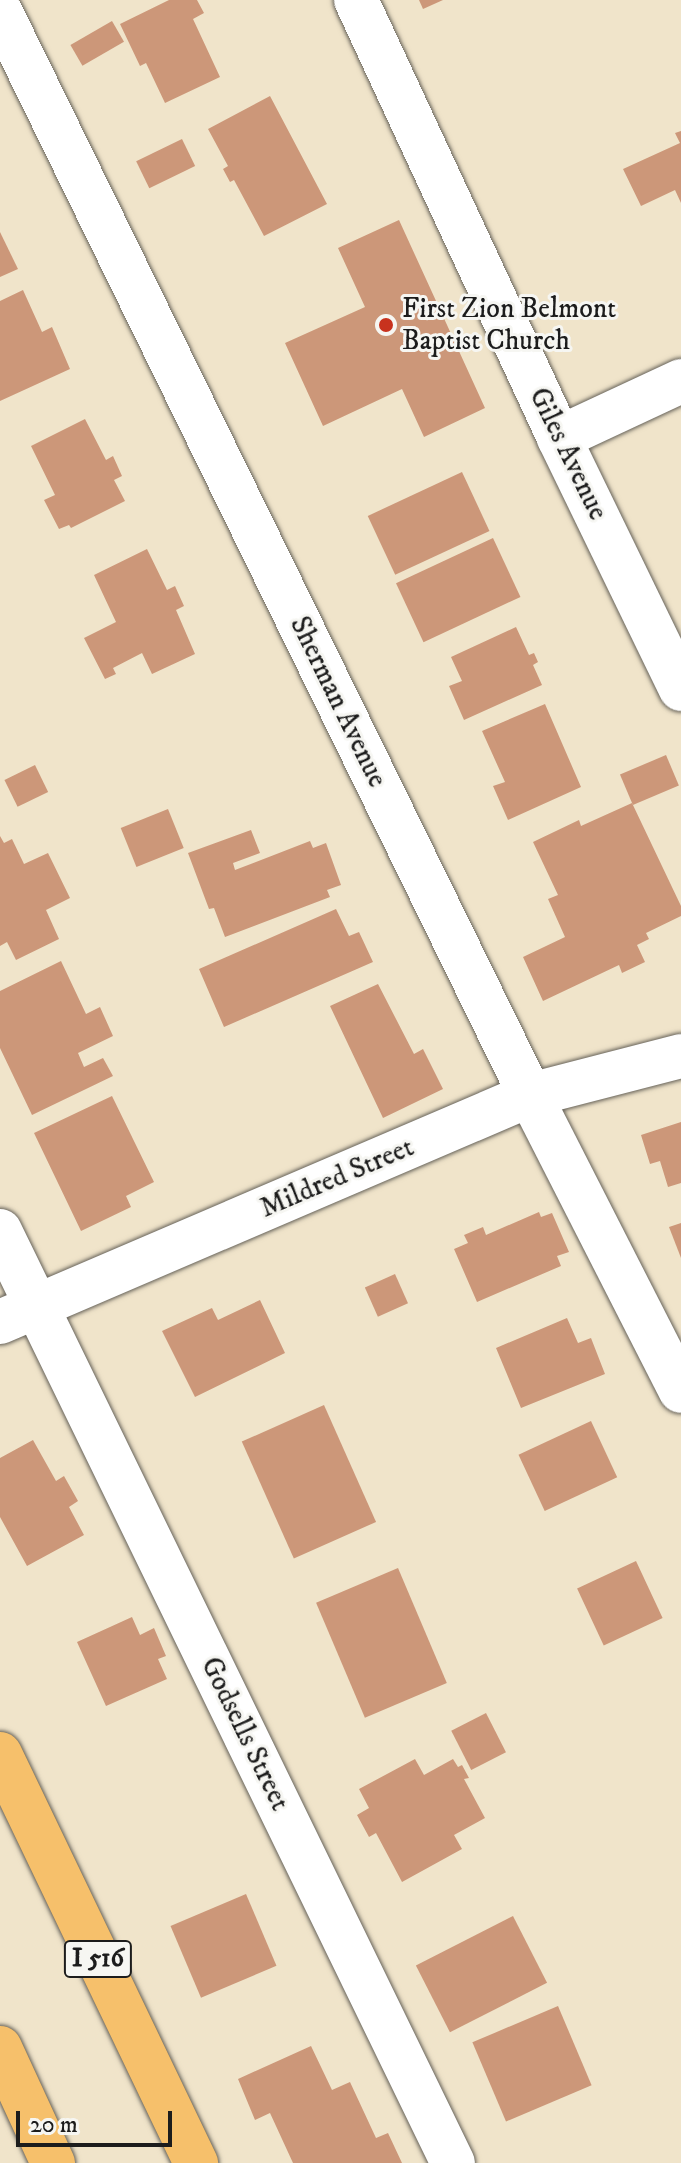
<!DOCTYPE html>
<style>
body{margin:0}
#map{position:relative;width:681px;height:2163px;overflow:hidden;background:#f0e4ca;font-family:"IM FELL DW Pica",serif}
div>[style]{position:absolute}
.building>*{inset:0;background:#cc9779;transform-origin:0 0}
.roads{filter:drop-shadow(0 0 2px #666259) drop-shadow(0 0 2px #666259)}
.minor>*{height:44px;margin:-22px;padding:0 22px;transform-origin:22px;border-radius:22px;background:#fff}
.highway>*{height:44px;margin:-22px;padding:0 22px;transform-origin:22px;border-radius:22px;background:#f6c06b}
.dots>*{width:22px;height:22px;translate:-50% -50%;box-sizing:border-box;border:4px solid #f6f6f2;border-radius:50%}
span{translate:-50% -50%;white-space:nowrap;text-align:center;line-height:1.15;-webkit-text-stroke:6px #f6f6f2;paint-order:stroke}
.shield-label span{padding:2px 6px;background:#f6f6f2;border:2px solid;border-radius:6px;-webkit-text-stroke-width:0}
.shield-label{font-size:26px;color:#1c1c1c;font-weight:700}
.poi-label{font-size:28px;color:#1c1c1c}
.left{translate:0 -50%;text-align:left}
.street-label{font-size:28px;color:#1c1c1c}
.scale{position:absolute;left:16px;top:2111px;width:156px;height:36px;box-sizing:border-box;border:4px solid #1c1c1c;border-top:0;padding-left:10px;font-size:24px;line-height:28px;white-space:nowrap;color:#1c1c1c;-webkit-text-stroke:6px #f6f6f2;paint-order:stroke}
</style>
<div id="map">
<div class="building">
<div style="clip-path:polygon(169px 0,197px 0,204px 13px,193px 19px,220px 77px,165px 103px,146px 63px,140px 66px,120px 24px)"></div>
<div style="clip-path:polygon(419px 0,443px 0,423px 9px)"></div>
<div style="left:112px;top:21px;width:24px;height:48px;rotate:60deg"></div>
<div style="clip-path:polygon(270px 96px,327px 204px,264px 236px,234px 180px,230px 182px,223px 169px,228px 166px,208px 129px)"></div>
<div style="clip-path:polygon(681px 131px,681px 203px,675px 190px,641px 206px,623px 169px,680px 143px,675px 133px)"></div>
<div style="left:182px;top:139px;width:30px;height:51px;rotate:64deg"></div>
<div style="clip-path:polygon(399px 220px,485px 408px,424px 437px,402px 389px,323px 426px,285px 343px,365px 307px,338px 248px)"></div>
<div style="clip-path:polygon(0 232px,18px 269px,0 277px)"></div>
<div style="clip-path:polygon(23px 290px,42px 332px,52px 327px,70px 369px,0 401px,0 301px)"></div>
<div style="clip-path:polygon(85px 419px,106px 460px,113px 456px,122px 476px,114px 480px,125px 501px,71px 528px,69px 525px,59px 529px,44px 500px,55px 495px,31px 446px)"></div>
<div style="left:462px;top:472px;width:65px;height:104px;rotate:65deg"></div>
<div style="left:493px;top:538px;width:65px;height:107px;rotate:65deg"></div>
<div style="clip-path:polygon(147px 549px,167px 590px,175px 586px,184px 606px,176px 610px,195px 654px,152px 674px,142px 653px,113px 668px,116px 674px,105px 679px,84px 638px,116px 622px,94px 575px)"></div>
<div style="clip-path:polygon(516px 627px,529px 655px,534px 653px,538px 662px,533px 665px,542px 685px,464px 720px,449px 686px,462px 681px,451px 657px)"></div>
<div style="clip-path:polygon(545px 704px,581px 787px,508px 820px,493px 786px,505px 782px,482px 731px)"></div>
<div style="left:666px;top:755px;width:33px;height:50px;rotate:67deg"></div>
<div style="left:35px;top:765px;width:30px;height:34px;rotate:64deg"></div>
<div style="clip-path:polygon(632px 803px,681px 906px,681px 916px,646px 933px,649px 939px,637px 945px,645px 962px,622px 973px,619px 965px,543px 1001px,523px 957px,565px 937px,548px 899px,558px 895px,533px 842px,579px 820px,581px 826px)"></div>
<div style="left:168px;top:809px;width:42px;height:51px;rotate:68deg"></div>
<div style="clip-path:polygon(251px 830px,260px 853px,233px 863px,235px 870px,310px 841px,313px 848px,326px 843px,341px 885px,327px 890px,330px 897px,225px 937px,214px 908px,209px 909px,188px 853px)"></div>
<div style="clip-path:polygon(0 836px,4px 843px,12px 839px,24px 864px,48px 853px,70px 898px,46px 910px,59px 939px,16px 960px,7px 942px,0 946px)"></div>
<div style="clip-path:polygon(336px 909px,349px 936px,359px 932px,373px 962px,224px 1027px,199px 969px)"></div>
<div style="clip-path:polygon(61px 961px,86px 1014px,100px 1007px,113px 1036px,78px 1053px,84px 1067px,103px 1058px,113px 1076px,32px 1115px,0 1048px,0 991px)"></div>
<div style="clip-path:polygon(378px 984px,414px 1054px,423px 1049px,443px 1089px,383px 1118px,330px 1006px)"></div>
<div style="clip-path:polygon(112px 1096px,154px 1182px,126px 1196px,131px 1207px,81px 1231px,34px 1133px)"></div>
<div style="clip-path:polygon(681px 1122px,681px 1183px,668px 1187px,660px 1161px,650px 1164px,641px 1135px)"></div>
<div style="clip-path:polygon(539px 1212px,541px 1217px,552px 1213px,569px 1252px,557px 1256px,561px 1266px,477px 1302px,454px 1249px,468px 1243px,464px 1235px,483px 1227px,486px 1235px)"></div>
<div style="clip-path:polygon(681px 1223px,681px 1258px,669px 1227px)"></div>
<div style="left:395px;top:1274px;width:32px;height:33px;rotate:66deg"></div>
<div style="clip-path:polygon(260px 1300px,285px 1353px,195px 1397px,162px 1331px,212px 1308px,218px 1320px)"></div>
<div style="clip-path:polygon(567px 1318px,578px 1343px,591px 1338px,605px 1374px,521px 1408px,496px 1348px)"></div>
<div style="left:324px;top:1405px;width:128px;height:90px;rotate:66deg"></div>
<div style="left:591px;top:1421px;width:62px;height:80px;rotate:65deg"></div>
<div style="clip-path:polygon(33px 1440px,56px 1481px,64px 1476px,78px 1501px,69px 1507px,84px 1535px,27px 1566px,0 1517px,0 1458px)"></div>
<div style="left:636px;top:1561px;width:63px;height:65px;rotate:65deg"></div>
<div style="left:398px;top:1568px;width:125px;height:89px;rotate:67deg"></div>
<div style="clip-path:polygon(132px 1617px,140px 1635px,154px 1628px,166px 1656px,158px 1659px,167px 1679px,106px 1706px,77px 1642px)"></div>
<div style="left:486px;top:1713px;width:44px;height:39px;rotate:63deg"></div>
<div style="clip-path:polygon(415px 1759px,424px 1775px,453px 1759px,458px 1767px,462px 1765px,469px 1778px,464px 1779px,485px 1818px,454px 1835px,462px 1849px,402px 1882px,376px 1833px,369px 1837px,357px 1815px,369px 1808px,359px 1789px)"></div>
<div style="left:246px;top:1894px;width:78px;height:82px;rotate:67deg"></div>
<div style="left:513px;top:1916px;width:75px;height:109px;rotate:63deg"></div>
<div style="left:558px;top:2006px;width:86px;height:93px;rotate:67deg"></div>
<div style="clip-path:polygon(311px 2046px,332px 2090px,350px 2082px,376px 2138px,388px 2133px,402px 2163px,293px 2163px,270px 2113px,255px 2120px,238px 2079px)"></div>
</div>
<div class="roads">
<div class="minor">
<div style="left:356px;top:0;width:483px;rotate:65.1deg"></div>
<div style="left:559px;top:438px;width:279px;rotate:64.1deg"></div>
<div style="left:0;top:11px;width:1207px;rotate:63.94deg"></div>
<div style="left:530px;top:1095px;width:332px;rotate:63deg"></div>
<div style="left:559px;top:438px;width:135px;rotate:-25deg"></div>
<div style="left:0;top:1231px;width:1036px;rotate:64.08deg"></div>
<div style="left:0;top:1322px;width:577px;rotate:-23.19deg"></div>
<div style="left:530px;top:1095px;width:156px;rotate:-14.5deg"></div>
</div>
<div class="highway">
<div style="left:0;top:1754px;width:454px;rotate:64.4deg"></div>
<div style="left:0;top:2048px;width:127px;rotate:65.3deg"></div>
</div>
</div>
<div class="dots">
<div style="left:386px;top:325px;background:#c8321e"></div>
</div>
<div class="shield-label">
<span style="left:98px;top:1959px">I 516</span>
</div>
<div class="poi-label">
<span class="left" style="left:402px;top:325px">First Zion Belmont<br>Baptist Church</span>
</div>
<div class="street-label">
<span style="left:568px;top:454px;rotate:64deg">Giles Avenue</span>
<span style="left:338px;top:702px;rotate:64deg">Sherman Avenue</span>
<span style="left:337px;top:1178px;rotate:-23deg">Mildred Street</span>
<span style="left:245px;top:1734px;rotate:64deg">Godsells Street</span>
</div>
<div class="scale">20 m</div>
</div>
